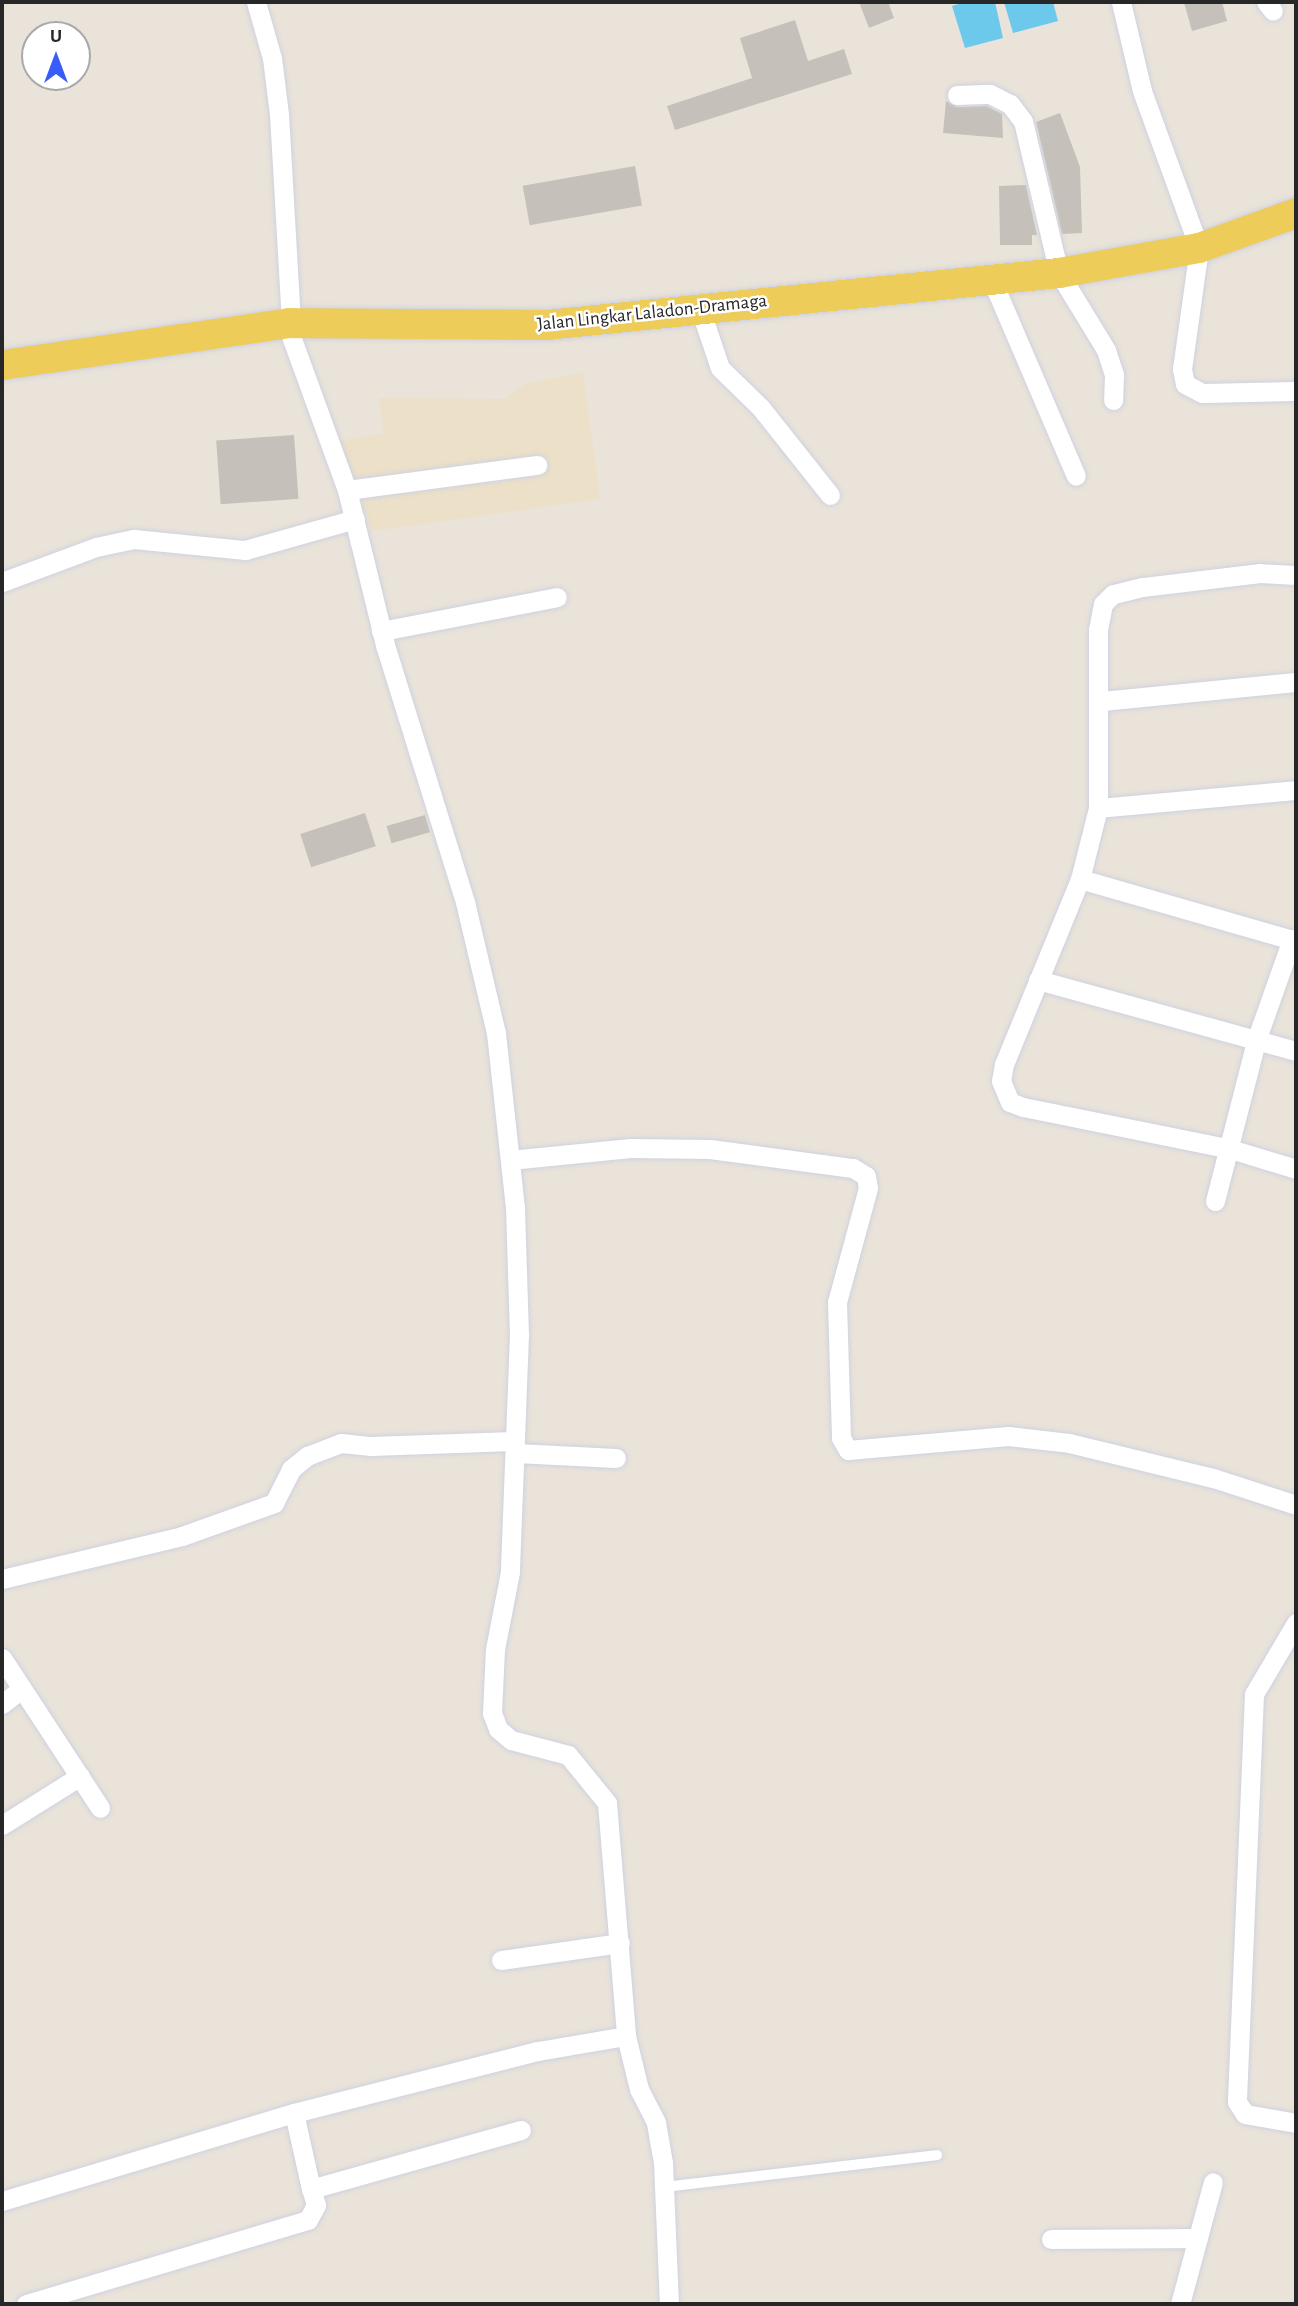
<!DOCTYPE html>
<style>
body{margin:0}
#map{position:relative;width:1298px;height:2306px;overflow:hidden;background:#eae3d9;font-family:"Alegreya Sans",sans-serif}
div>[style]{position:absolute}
.education>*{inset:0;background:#ece0c8}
.water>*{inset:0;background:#6cc9ec}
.building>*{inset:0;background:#c5c0b9;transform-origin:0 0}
.roads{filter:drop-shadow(0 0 2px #ced2e1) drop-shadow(0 0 2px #ced2e1)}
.service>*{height:10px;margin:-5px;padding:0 5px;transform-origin:5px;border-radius:5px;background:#fff}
.minor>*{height:19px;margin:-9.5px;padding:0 9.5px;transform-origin:9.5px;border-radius:9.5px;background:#fff}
.primary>*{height:30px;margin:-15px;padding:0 15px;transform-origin:15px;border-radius:15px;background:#eecc5a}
span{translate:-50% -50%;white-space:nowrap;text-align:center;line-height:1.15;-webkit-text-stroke:5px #fff;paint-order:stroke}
.street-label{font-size:19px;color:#272727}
.frame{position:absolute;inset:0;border:4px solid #272727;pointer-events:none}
.north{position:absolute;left:21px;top:21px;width:70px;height:70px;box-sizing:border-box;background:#fff;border:2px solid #a9a9a9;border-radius:50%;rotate:0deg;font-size:19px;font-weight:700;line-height:28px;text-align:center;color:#272727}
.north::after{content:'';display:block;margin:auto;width:24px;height:32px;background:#395bf7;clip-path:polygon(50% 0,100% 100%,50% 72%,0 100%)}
</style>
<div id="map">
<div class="education">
<div style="clip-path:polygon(583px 372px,600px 499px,373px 531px,337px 441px,384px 433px,379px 398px,504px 399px,525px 384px)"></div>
</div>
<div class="water">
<div style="clip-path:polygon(965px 2px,995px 2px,1003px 38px,965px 48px,952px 6px)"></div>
<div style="clip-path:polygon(1004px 2px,1053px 2px,1058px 21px,1013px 33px)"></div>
</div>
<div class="building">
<div style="clip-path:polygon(859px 2px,888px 2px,894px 18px,869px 28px)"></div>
<div style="clip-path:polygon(1184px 2px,1222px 2px,1227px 21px,1192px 31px)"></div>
<div style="clip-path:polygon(795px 20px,808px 61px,844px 49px,852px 74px,675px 130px,667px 106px,752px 78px,740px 38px)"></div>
<div style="clip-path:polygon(946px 101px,957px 107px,987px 106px,1002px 114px,1003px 138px,943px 133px)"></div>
<div style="clip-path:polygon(1060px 113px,1080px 167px,1082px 233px,1062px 234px,1036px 122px)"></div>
<div style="left:635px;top:166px;width:40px;height:114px;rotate:80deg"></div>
<div style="clip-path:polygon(1026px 185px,1037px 235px,1032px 235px,1032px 245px,1000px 245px,999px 186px)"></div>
<div style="left:294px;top:435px;width:64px;height:78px;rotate:86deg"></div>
<div style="left:365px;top:813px;width:35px;height:68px;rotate:72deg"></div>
<div style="left:425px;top:815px;width:18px;height:40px;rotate:74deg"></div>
</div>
<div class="roads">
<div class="service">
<div style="left:665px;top:2187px;width:274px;rotate:-6.7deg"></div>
</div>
<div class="minor">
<div style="left:256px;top:2px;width:58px;rotate:74.1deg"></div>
<div style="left:272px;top:58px;width:56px;rotate:82.9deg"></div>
<div style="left:279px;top:114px;width:225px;rotate:86.7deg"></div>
<div style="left:292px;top:339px;width:161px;rotate:70deg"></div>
<div style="left:347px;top:490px;width:160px;rotate:76.2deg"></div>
<div style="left:385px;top:645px;width:269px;rotate:72.7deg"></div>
<div style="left:465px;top:902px;width:135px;rotate:76.7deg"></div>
<div style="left:496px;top:1033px;width:176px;rotate:83.8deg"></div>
<div style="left:515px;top:1208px;width:126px;rotate:88.2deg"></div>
<div style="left:519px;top:1334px;width:238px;rotate:92.2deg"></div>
<div style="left:510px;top:1572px;width:78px;rotate:101deg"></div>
<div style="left:495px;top:1649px;width:64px;rotate:92.7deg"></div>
<div style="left:492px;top:1713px;width:17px;rotate:69deg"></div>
<div style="left:498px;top:1729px;width:17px;rotate:40deg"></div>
<div style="left:511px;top:1740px;width:59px;rotate:14.7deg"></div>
<div style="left:568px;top:1755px;width:62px;rotate:50.9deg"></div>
<div style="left:607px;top:1803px;width:234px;rotate:85.3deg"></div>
<div style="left:626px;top:2036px;width:55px;rotate:76.2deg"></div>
<div style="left:639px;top:2089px;width:38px;rotate:63deg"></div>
<div style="left:656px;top:2123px;width:40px;rotate:80deg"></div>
<div style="left:663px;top:2162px;width:142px;rotate:87.6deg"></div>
<div style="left:1121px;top:2px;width:91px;rotate:76.7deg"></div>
<div style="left:1142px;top:91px;width:167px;rotate:70deg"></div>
<div style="left:1199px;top:248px;width:122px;rotate:98deg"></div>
<div style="left:1182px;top:369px;width:15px;rotate:79deg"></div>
<div style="left:1185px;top:384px;width:19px;rotate:28deg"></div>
<div style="left:1202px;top:393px;width:94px;rotate:-1.2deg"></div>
<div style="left:1266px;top:2px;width:11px;rotate:52deg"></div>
<div style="left:957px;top:95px;width:33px;rotate:-2deg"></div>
<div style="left:990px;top:94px;width:22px;rotate:27deg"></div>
<div style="left:1010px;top:104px;width:21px;rotate:53deg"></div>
<div style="left:1023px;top:121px;width:156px;rotate:76.7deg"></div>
<div style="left:1059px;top:273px;width:90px;rotate:58.6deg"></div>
<div style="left:1106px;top:350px;width:26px;rotate:72deg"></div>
<div style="left:1114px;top:375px;width:25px;rotate:92deg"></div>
<div style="left:991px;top:278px;width:215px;rotate:66.8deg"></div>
<div style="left:700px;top:309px;width:62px;rotate:71.3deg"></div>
<div style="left:720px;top:368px;width:57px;rotate:44.3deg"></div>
<div style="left:761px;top:408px;width:111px;rotate:51.6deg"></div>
<div style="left:347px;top:490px;width:192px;rotate:-7.5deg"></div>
<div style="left:1296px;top:575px;width:36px;rotate:-177deg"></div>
<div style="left:1260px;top:573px;width:119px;rotate:173.2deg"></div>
<div style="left:1142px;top:587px;width:30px;rotate:166deg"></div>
<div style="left:1113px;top:594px;width:14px;rotate:135deg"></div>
<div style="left:1103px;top:604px;width:26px;rotate:101deg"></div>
<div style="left:1098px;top:630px;width:178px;rotate:90deg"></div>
<div style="left:1098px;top:808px;width:73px;rotate:104.2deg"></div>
<div style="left:1080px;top:879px;width:200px;rotate:112.3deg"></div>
<div style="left:1004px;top:1064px;width:17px;rotate:100deg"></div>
<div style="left:1001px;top:1081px;width:23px;rotate:67deg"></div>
<div style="left:1010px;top:1102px;width:14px;rotate:21deg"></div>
<div style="left:1023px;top:1107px;width:208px;rotate:11.4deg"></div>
<div style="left:1227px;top:1148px;width:72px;rotate:16.9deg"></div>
<div style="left:2px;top:582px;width:100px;rotate:-20.4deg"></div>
<div style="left:96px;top:547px;width:39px;rotate:-12deg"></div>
<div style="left:134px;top:539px;width:112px;rotate:5.7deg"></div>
<div style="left:245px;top:550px;width:114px;rotate:-15.7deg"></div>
<div style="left:381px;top:631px;width:179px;rotate:-10.9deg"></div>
<div style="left:1101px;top:701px;width:196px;rotate:-5.6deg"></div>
<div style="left:1098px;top:808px;width:199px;rotate:-5.2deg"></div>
<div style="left:1080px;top:879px;width:225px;rotate:16deg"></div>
<div style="left:1038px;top:980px;width:268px;rotate:15.4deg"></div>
<div style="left:510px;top:1160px;width:121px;rotate:-5.7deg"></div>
<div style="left:630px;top:1148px;width:80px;rotate:0.7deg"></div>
<div style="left:710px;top:1149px;width:144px;rotate:7.6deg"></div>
<div style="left:853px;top:1168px;width:15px;rotate:32deg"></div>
<div style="left:866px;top:1176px;width:12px;rotate:81deg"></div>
<div style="left:868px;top:1188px;width:118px;rotate:105.2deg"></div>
<div style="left:837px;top:1302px;width:136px;rotate:88.3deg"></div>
<div style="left:841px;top:1438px;width:14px;rotate:60deg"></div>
<div style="left:848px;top:1450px;width:161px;rotate:-5deg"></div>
<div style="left:1008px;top:1436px;width:61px;rotate:6.5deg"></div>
<div style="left:1069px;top:1443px;width:148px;rotate:13.7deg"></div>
<div style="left:1213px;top:1478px;width:87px;rotate:18deg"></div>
<div style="left:1215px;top:1201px;width:168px;rotate:-75.6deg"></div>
<div style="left:1257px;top:1038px;width:105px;rotate:-70.5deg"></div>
<div style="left:515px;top:1453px;width:101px;rotate:2.8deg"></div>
<div style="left:2px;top:1579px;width:185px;rotate:-13.4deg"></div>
<div style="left:182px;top:1536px;width:98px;rotate:-19.7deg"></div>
<div style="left:274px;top:1503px;width:38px;rotate:-63deg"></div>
<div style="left:291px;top:1469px;width:21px;rotate:-39deg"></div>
<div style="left:307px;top:1456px;width:36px;rotate:-21deg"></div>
<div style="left:341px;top:1443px;width:30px;rotate:6deg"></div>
<div style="left:371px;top:1446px;width:142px;rotate:-2deg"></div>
<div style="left:1296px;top:1623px;width:82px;rotate:120.6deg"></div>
<div style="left:1254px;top:1694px;width:408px;rotate:92.4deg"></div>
<div style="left:1237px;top:2102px;width:14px;rotate:56deg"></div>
<div style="left:1245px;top:2114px;width:52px;rotate:10deg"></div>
<div style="left:2px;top:1658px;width:179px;rotate:56.8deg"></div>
<div style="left:2px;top:1704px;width:24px;rotate:-38deg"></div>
<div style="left:2px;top:1825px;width:92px;rotate:-32.1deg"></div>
<div style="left:501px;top:1960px;width:120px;rotate:-8.1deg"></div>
<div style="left:294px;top:2113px;width:78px;rotate:77.4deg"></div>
<div style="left:2px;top:2201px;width:305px;rotate:-16.8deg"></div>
<div style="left:294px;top:2113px;width:252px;rotate:-14.3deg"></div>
<div style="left:538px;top:2051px;width:89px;rotate:-9.7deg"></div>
<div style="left:1051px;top:2239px;width:147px;rotate:-0.4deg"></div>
<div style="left:26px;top:2304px;width:294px;rotate:-16.6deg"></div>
<div style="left:308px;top:2220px;width:17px;rotate:-62deg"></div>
<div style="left:316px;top:2205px;width:17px;rotate:-107deg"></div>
<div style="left:311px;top:2189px;width:218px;rotate:-15.7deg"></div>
<div style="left:1180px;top:2304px;width:126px;rotate:-74.9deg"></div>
</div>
<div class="primary">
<div style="left:2px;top:365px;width:290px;rotate:-8.3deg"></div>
<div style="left:289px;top:323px;width:258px;rotate:0.4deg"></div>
<div style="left:547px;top:325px;width:515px;rotate:-5.8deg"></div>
<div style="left:1059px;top:273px;width:142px;rotate:-10.1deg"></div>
<div style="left:1199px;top:248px;width:103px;rotate:-19.8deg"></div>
</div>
</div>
<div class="street-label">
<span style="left:652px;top:313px;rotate:-6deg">Jalan Lingkar Laladon-Dramaga</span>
</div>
<div class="frame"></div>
<div class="north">U</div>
</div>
